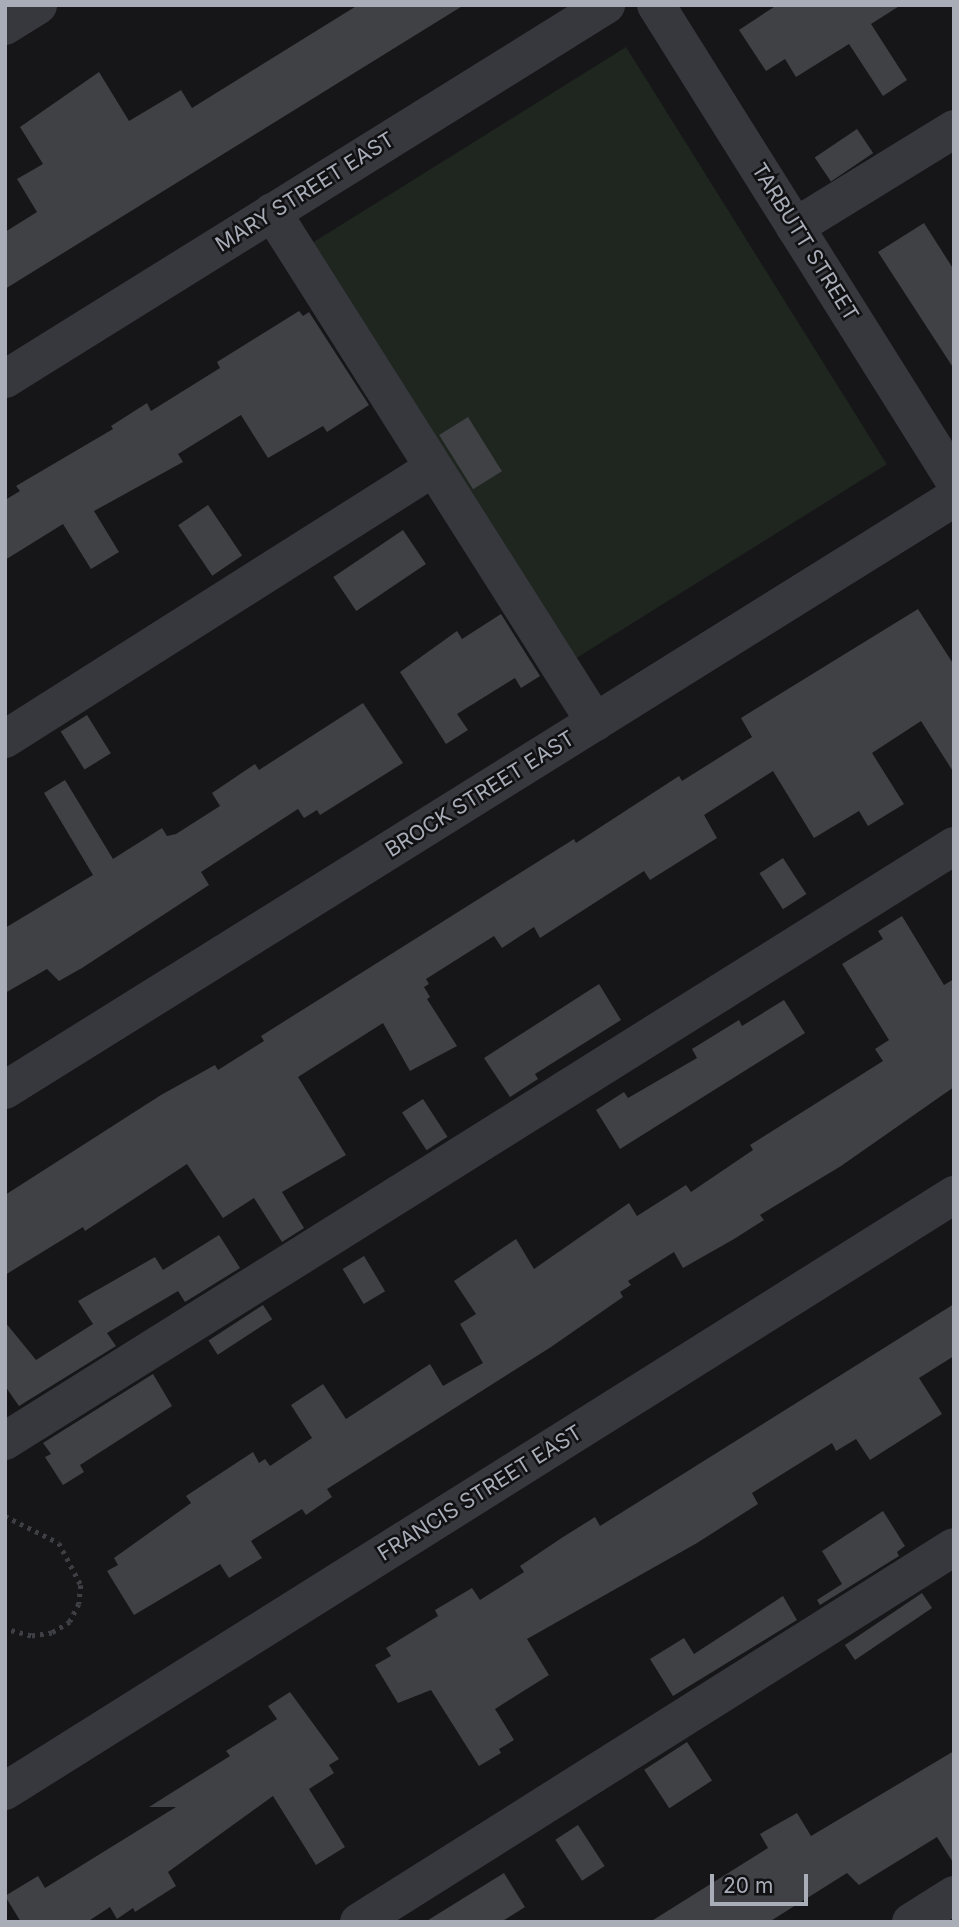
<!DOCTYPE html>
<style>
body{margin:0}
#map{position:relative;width:959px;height:1927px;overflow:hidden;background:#161618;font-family:Inter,sans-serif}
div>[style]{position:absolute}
.green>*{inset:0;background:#1e261f;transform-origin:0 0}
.building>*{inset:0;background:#404145;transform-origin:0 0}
.path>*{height:4.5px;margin-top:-2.25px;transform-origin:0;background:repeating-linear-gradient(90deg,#3d3f44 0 3.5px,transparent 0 8.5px)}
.minor>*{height:38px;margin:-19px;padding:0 19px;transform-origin:19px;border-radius:19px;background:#37383d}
span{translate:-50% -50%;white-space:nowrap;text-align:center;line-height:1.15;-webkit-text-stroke:5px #111113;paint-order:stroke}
.street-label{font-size:21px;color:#a8adb8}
.frame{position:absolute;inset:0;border:7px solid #a8adb8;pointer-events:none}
.scale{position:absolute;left:710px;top:1874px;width:98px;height:32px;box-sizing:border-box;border:4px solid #a8adb8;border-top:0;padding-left:9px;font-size:21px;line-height:24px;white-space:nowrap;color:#a8adb8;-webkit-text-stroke:5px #111113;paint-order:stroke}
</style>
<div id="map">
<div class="green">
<div style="left:626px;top:47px;width:492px;height:380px;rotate:58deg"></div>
</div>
<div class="building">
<div style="clip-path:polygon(358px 5px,464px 5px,5px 289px,5px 232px,37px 212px,17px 179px,43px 164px,20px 127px,99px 72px,129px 121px,181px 90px,192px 108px)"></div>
<div style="clip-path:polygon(777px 5px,901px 5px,871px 24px,907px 80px,883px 96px,849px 44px,796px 77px,785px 59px,766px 71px,739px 30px)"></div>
<div style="left:857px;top:129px;width:29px;height:51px;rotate:56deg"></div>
<div style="clip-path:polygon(924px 223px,954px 270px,954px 369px,878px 252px)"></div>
<div style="clip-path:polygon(299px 311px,303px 316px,309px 312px,369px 405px,327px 432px,323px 426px,268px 458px,241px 415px,178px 454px,183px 462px,94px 511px,119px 552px,91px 569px,63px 524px,5px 560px,5px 500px,20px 491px,16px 486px,113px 429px,111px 426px,147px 403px,151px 411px,220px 368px,217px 362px)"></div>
<div style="left:468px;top:417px;width:64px;height:34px;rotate:58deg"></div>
<div style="left:208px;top:505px;width:61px;height:36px;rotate:56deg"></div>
<div style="left:403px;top:530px;width:41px;height:84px;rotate:56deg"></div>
<div style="clip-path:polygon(918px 609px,954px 665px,954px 773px,921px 721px,872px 753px,904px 804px,868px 826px,859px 811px,814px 838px,773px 771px,704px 815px,717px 838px,650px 880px,644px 871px,540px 938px,534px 927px,502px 948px,494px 936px,426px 979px,429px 984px,424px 987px,430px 997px,427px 999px,457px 1046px,410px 1071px,383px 1023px,298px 1077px,346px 1155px,282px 1192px,304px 1228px,282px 1242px,254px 1198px,223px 1218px,187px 1164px,85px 1231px,83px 1227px,5px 1275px,5px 1195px,161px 1095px,215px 1065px,218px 1070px,264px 1041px,261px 1036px,574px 839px,576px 843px,679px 776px,682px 781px,752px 737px,741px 718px)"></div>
<div style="clip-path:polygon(501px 614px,540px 676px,521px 688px,515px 678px,457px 714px,468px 730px,446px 744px,400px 672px,457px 631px,462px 639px)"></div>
<div style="clip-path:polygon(363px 703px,403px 763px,320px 815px,317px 810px,304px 818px,298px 809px,201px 872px,209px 885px,82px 968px,59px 981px,47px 969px,5px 993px,5px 928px,93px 875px,44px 793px,65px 780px,113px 859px,162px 828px,167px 836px,176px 834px,220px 806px,212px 793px,255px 764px,259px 770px)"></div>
<div style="left:87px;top:715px;width:45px;height:31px;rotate:58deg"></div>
<div style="left:783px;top:858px;width:43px;height:28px;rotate:57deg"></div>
<div style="clip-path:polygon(902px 916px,944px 985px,954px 979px,954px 1087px,841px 1166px,760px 1215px,764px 1220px,734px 1239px,683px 1268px,674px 1252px,628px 1281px,631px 1285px,620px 1292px,623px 1297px,551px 1347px,327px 1489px,332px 1497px,306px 1515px,302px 1509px,251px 1541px,262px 1558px,229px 1578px,220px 1564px,134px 1615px,107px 1571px,118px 1565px,114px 1558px,191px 1503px,186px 1496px,253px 1452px,259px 1463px,265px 1459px,270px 1466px,312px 1438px,291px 1405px,323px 1384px,346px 1419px,430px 1364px,443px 1386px,483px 1363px,460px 1324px,476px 1314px,454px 1281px,516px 1239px,534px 1269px,629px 1203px,637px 1216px,686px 1185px,691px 1192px,753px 1150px,750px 1145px,883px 1061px,875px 1049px,889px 1040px,842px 964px,883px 939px,878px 931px)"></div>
<div style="clip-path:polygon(599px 984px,621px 1020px,535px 1074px,538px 1079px,510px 1097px,484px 1058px)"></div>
<div style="clip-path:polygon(784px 1000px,805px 1033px,620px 1149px,596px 1110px,624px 1092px,628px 1098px,697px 1058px,692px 1049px,739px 1020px,742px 1026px)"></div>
<div style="left:423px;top:1099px;width:45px;height:25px;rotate:57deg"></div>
<div style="clip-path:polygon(219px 1235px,240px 1268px,185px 1302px,178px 1291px,107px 1333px,116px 1346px,19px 1406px,5px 1386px,5px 1322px,36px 1360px,93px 1324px,78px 1301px,155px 1257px,163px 1270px)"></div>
<div style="left:364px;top:1256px;width:41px;height:25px;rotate:59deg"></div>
<div style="clip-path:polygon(954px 1304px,954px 1356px,919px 1378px,942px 1414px,870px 1460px,856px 1439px,836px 1451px,832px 1443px,752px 1493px,758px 1504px,697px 1543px,527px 1639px,549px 1675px,495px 1709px,514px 1740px,499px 1749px,501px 1753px,479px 1766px,431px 1690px,398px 1703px,375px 1665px,391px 1656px,386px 1648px,438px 1616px,435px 1610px,472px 1588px,480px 1600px,524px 1572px,520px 1566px,560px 1539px,595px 1517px,600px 1526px)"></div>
<div style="left:263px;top:1305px;width:17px;height:65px;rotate:57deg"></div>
<div style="clip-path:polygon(153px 1374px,172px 1406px,80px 1465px,84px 1472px,63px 1485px,45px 1457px,51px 1454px,43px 1443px)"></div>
<div style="clip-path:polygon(883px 1511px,905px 1546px,897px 1552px,899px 1556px,820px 1605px,817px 1600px,842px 1584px,822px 1551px)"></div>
<div style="left:922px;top:1593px;width:18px;height:93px;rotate:56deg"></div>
<div style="clip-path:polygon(783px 1596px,797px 1620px,673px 1696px,650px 1659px,684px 1638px,694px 1654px)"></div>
<div style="clip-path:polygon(290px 1692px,339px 1759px,329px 1765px,334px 1773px,309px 1789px,345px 1847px,316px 1865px,273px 1796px,168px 1872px,176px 1886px,135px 1912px,133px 1908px,117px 1919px,110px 1907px,87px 1922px,21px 1922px,5px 1896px,38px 1876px,45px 1888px,176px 1807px,149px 1807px,230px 1756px,226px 1751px,277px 1719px,268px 1706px)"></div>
<div style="left:687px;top:1742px;width:46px;height:51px;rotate:57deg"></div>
<div style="clip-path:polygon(954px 1751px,954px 1864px,937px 1837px,859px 1885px,847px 1873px,769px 1922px,650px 1922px,768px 1848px,760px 1834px,797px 1813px,811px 1836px)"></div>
<div style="left:578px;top:1825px;width:49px;height:27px;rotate:57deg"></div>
<div style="clip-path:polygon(504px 1873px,525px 1907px,501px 1922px,425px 1922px)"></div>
</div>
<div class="path">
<div style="left:5px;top:1516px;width:60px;rotate:26.6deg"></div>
<div style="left:59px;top:1543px;width:47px;rotate:62.4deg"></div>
<div style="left:81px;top:1585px;width:19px;rotate:96deg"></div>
<div style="left:79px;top:1604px;width:20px;rotate:117deg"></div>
<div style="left:70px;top:1622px;width:21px;rotate:149deg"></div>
<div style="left:52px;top:1633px;width:21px;rotate:172deg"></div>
<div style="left:31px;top:1636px;width:27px;rotate:-165deg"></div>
</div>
<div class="minor">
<div style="left:656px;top:5px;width:561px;rotate:57.9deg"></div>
<div style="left:5px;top:26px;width:39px;rotate:-32deg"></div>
<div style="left:272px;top:212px;width:604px;rotate:57.65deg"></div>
<div style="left:795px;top:227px;width:187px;rotate:-31.6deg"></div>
<div style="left:5px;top:379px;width:708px;rotate:-31.89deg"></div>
<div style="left:5px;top:739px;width:507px;rotate:-32.34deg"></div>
<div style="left:5px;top:1090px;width:1119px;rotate:-31.96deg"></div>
<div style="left:5px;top:1441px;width:1120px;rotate:-32.09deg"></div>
<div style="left:5px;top:1791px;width:1121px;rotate:-32.13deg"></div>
<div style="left:359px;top:1922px;width:703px;rotate:-32.22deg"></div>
<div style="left:911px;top:1922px;width:51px;rotate:-32.1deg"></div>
</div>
<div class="street-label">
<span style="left:305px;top:192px;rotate:-32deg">MARY STREET EAST</span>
<span style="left:805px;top:242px;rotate:58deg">TARBUTT STREET</span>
<span style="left:480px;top:794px;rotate:-32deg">BROCK STREET EAST</span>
<span style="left:480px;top:1493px;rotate:-32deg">FRANCIS STREET EAST</span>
</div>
<div class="frame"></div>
<div class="scale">20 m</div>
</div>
